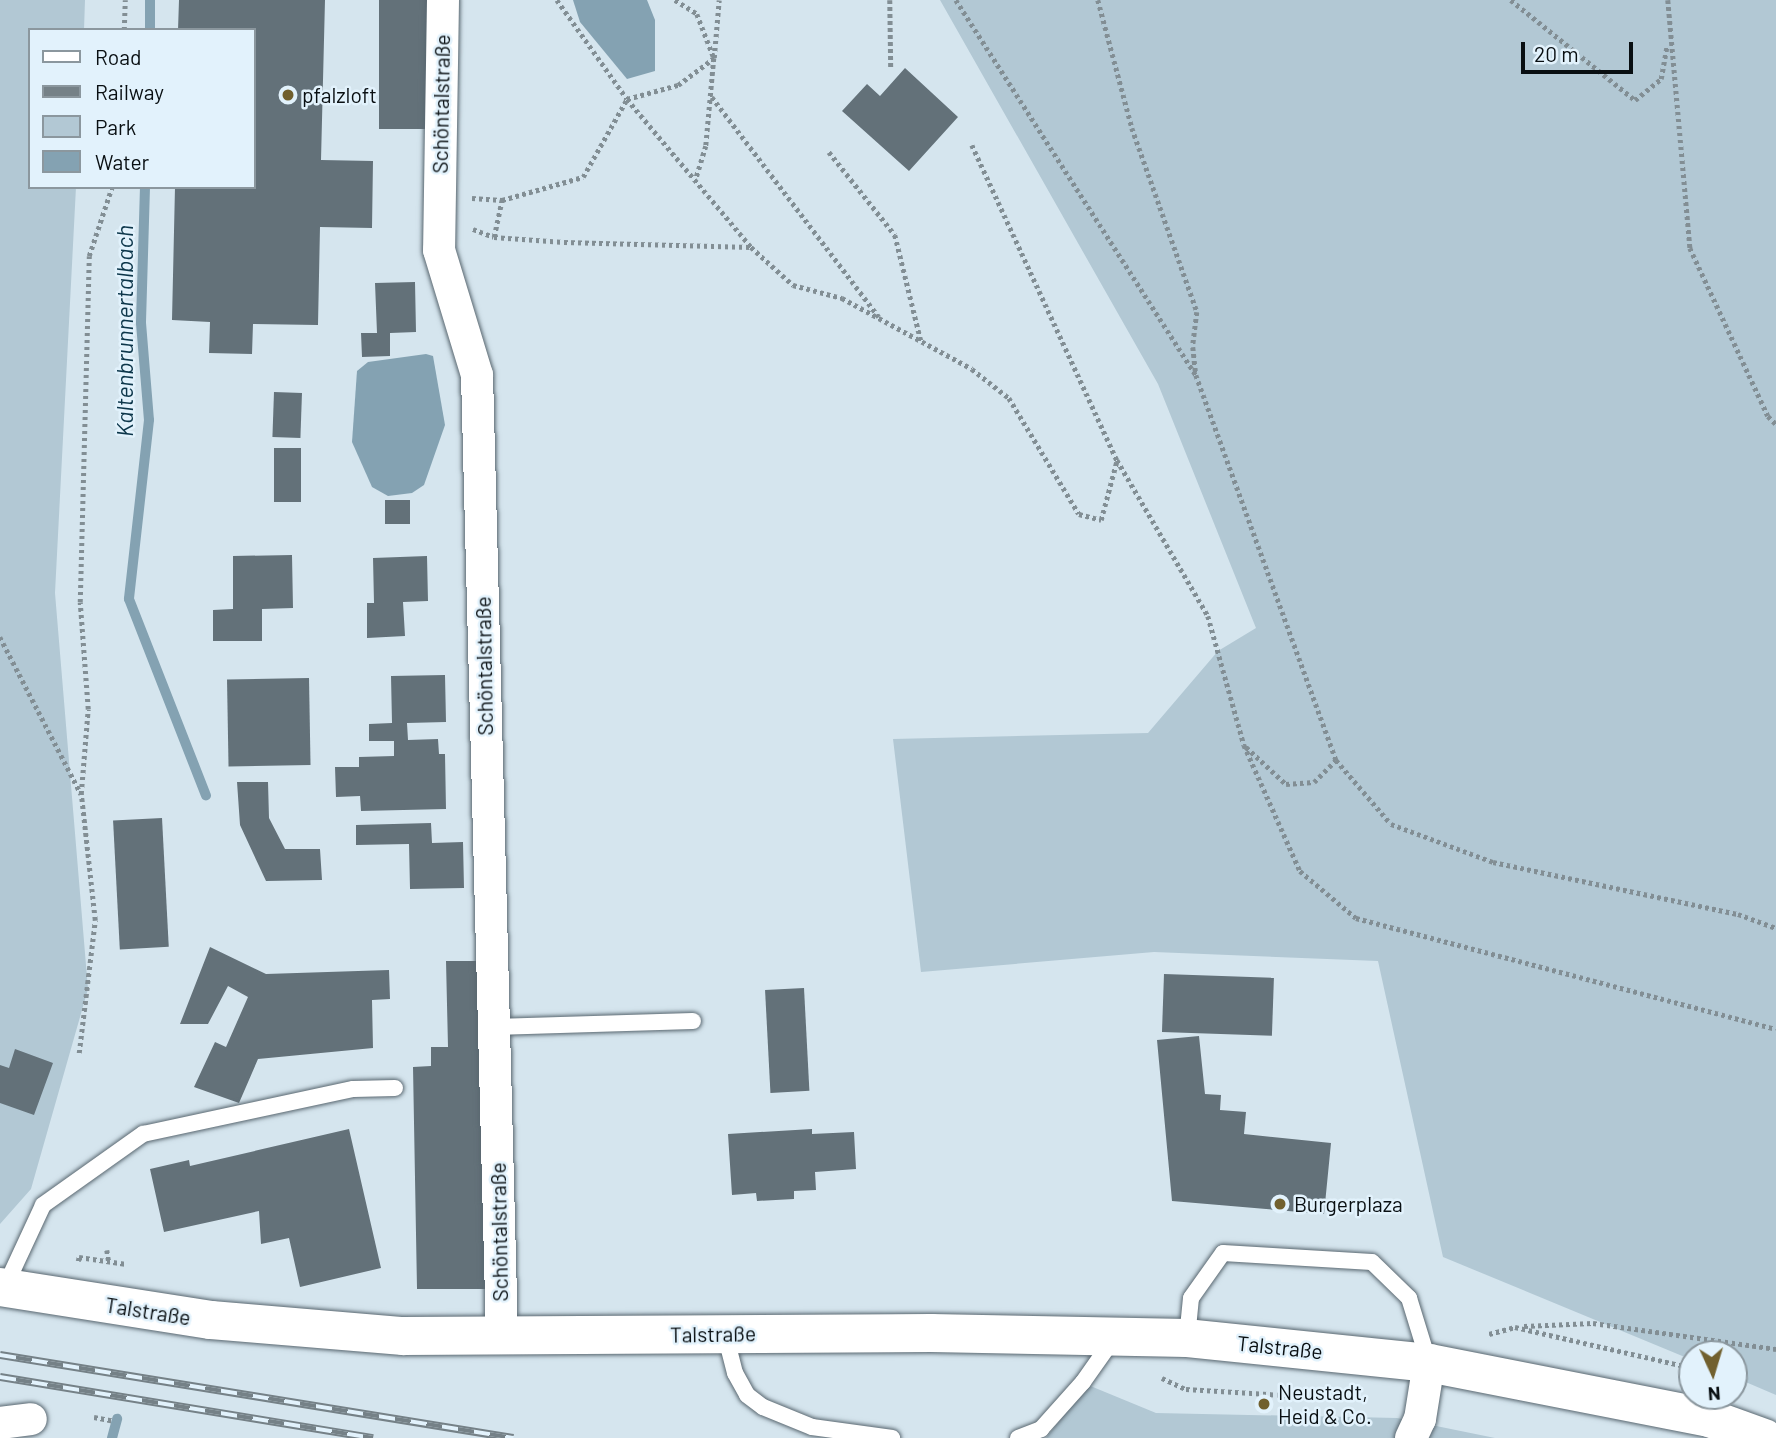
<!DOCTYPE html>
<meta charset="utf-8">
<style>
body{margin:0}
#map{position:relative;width:1776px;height:1438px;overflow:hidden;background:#d5e5ee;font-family:Barlow,sans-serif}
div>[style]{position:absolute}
.green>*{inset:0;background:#b2c8d4}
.water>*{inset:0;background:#84a2b2}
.stream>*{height:10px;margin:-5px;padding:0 5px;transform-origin:5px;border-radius:5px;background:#84a2b2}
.building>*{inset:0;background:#637179;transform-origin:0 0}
.path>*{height:4.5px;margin-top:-2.25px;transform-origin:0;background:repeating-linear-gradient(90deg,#828e94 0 3.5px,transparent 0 7px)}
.roads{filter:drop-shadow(0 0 2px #596770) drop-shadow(0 0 2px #596770)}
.service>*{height:16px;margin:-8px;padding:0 8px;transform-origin:8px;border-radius:8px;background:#fff}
.minor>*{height:32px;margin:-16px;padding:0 16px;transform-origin:16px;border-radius:16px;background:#fff}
.primary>*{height:38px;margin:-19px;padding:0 19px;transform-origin:19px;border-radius:19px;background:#fff}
.rail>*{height:8px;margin-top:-4px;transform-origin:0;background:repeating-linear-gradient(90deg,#e2f2fc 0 16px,#758187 0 32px);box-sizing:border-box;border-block:2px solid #758187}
.dots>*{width:19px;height:19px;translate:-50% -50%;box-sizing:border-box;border:4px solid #e2f2fc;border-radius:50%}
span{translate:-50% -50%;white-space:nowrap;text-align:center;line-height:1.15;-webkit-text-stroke:5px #e2f2fc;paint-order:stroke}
.poi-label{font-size:21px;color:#090f12}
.left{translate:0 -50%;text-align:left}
.street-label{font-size:21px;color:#090f12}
.water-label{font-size:23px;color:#0c364a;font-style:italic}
.legend{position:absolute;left:28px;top:28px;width:228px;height:161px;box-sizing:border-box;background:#e2f2fc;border:2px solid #8b979e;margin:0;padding:9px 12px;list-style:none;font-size:21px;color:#090f12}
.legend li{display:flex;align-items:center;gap:14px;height:35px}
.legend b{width:35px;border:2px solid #8b979e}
.north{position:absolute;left:1678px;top:1340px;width:70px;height:70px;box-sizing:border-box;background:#e2f2fc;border:2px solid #8b979e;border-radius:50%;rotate:176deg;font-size:19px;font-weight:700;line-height:28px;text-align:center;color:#090f12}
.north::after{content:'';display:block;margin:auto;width:24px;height:32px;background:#71602e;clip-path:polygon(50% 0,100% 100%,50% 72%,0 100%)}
.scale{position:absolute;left:1521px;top:42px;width:112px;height:32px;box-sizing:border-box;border:4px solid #090f12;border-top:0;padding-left:9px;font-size:21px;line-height:24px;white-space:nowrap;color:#090f12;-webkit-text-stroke:5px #e2f2fc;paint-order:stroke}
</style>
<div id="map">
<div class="green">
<div style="clip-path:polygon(0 0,85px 0,84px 30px,30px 30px,30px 187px,76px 187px,55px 593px,88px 989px,31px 1189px,0 1224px)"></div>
<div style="clip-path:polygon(940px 0,1776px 0,1776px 1395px,1734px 1377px,1734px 1354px,1692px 1354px,1692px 1360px,1443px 1257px,1378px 961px,1154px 952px,921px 972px,893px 739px,1148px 733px,1218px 651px,1256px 628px,1158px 384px)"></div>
<div style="clip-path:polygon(1088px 1385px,1156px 1413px,1397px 1418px,1495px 1438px,1046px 1438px)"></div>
</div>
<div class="water">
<div style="clip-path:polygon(573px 0,647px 0,655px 20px,655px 71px,627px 79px,580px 22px)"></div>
<div style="clip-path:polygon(426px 354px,433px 356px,445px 425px,424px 485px,412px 493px,388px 496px,372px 487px,352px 442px,357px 371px,368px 362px)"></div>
</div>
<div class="stream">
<div style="left:150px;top:30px;width:30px;rotate:-90deg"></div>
<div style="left:145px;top:187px;width:136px;rotate:91.7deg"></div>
<div style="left:141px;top:323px;width:97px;rotate:85.3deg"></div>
<div style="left:149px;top:420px;width:180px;rotate:96.4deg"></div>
<div style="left:129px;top:599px;width:211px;rotate:68.6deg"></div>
<div style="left:112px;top:1438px;width:20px;rotate:-75deg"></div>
</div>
<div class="building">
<div style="clip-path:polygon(179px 0,325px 0,321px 160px,373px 161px,372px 228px,320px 227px,318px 325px,253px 324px,252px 354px,209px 353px,210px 322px,172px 320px,175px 187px,254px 187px,254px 30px,178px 30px)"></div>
<div style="left:379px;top:0;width:51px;height:129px"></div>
<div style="clip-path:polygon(905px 68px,958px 117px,909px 171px,842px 111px,867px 84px,880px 96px)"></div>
<div style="clip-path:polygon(415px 282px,416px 332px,390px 333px,390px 356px,362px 357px,361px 333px,377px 333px,375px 283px)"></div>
<div style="left:274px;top:392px;width:28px;height:45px;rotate:2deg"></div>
<div style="left:274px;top:448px;width:27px;height:54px"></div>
<div style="left:385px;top:500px;width:25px;height:24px"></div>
<div style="clip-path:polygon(292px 555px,293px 608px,262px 609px,262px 641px,213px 641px,213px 610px,233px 609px,233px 556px)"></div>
<div style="clip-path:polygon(427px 556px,428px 601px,403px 602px,405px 636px,367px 638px,367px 603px,374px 603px,373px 558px)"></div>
<div style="clip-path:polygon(445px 675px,446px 722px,407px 723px,408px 740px,438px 739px,439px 754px,445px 754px,446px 809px,361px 811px,360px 796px,336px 797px,335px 767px,359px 767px,359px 757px,394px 756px,394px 741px,369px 741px,369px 724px,392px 723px,391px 676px)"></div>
<div style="left:309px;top:678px;width:87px;height:82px;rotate:89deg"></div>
<div style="clip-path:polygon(237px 782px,268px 782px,269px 818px,285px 849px,320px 849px,322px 880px,266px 881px,240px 825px)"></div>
<div style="left:162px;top:818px;width:129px;height:49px;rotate:87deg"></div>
<div style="clip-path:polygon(431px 823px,432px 843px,463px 842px,464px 888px,410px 889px,409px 844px,356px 845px,356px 825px)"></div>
<div style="clip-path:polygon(210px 947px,266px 974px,389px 970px,390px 999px,372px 1000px,373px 1048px,258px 1059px,239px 1103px,194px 1087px,215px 1042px,226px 1047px,248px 997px,228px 986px,208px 1024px,180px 1024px)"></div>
<div style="clip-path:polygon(446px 961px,483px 961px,487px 1289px,417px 1289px,413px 1067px,431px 1066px,431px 1047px,448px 1047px)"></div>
<div style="left:1164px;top:974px;width:110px;height:58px;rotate:2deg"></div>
<div style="left:804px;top:988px;width:103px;height:39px;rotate:87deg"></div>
<div style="clip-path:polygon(1199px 1036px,1205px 1094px,1221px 1095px,1220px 1110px,1246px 1112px,1244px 1134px,1331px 1143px,1324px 1214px,1172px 1201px,1157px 1040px)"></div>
<div style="clip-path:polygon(15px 1049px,53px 1063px,34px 1115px,0 1103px,0 1065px,9px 1068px)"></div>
<div style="clip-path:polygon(349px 1129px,381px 1268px,300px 1287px,289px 1238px,261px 1244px,259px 1211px,164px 1232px,150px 1169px,189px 1160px,190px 1166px)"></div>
<div style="clip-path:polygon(812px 1129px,812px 1134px,854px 1132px,856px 1169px,815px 1172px,816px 1190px,794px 1191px,794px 1199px,757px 1201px,756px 1193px,732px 1195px,728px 1134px)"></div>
</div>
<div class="path">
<div style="left:557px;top:0;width:121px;rotate:54.7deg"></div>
<div style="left:627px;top:99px;width:193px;rotate:50deg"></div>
<div style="left:751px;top:247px;width:57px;rotate:42.1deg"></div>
<div style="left:793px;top:285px;width:51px;rotate:14.9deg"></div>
<div style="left:842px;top:298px;width:148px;rotate:28.6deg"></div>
<div style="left:972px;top:369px;width:47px;rotate:38.1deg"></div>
<div style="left:1009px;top:398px;width:135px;rotate:58.9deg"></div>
<div style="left:1079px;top:514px;width:23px;rotate:15deg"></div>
<div style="left:1101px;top:520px;width:62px;rotate:-75.1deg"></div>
<div style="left:1117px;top:460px;width:181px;rotate:59.7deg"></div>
<div style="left:1208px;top:616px;width:134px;rotate:74.4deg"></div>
<div style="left:1244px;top:745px;width:138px;rotate:66deg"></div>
<div style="left:1300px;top:871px;width:73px;rotate:40deg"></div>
<div style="left:1356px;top:918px;width:434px;rotate:14.8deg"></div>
<div style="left:675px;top:0;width:26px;rotate:32deg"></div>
<div style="left:697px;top:14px;width:47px;rotate:68.9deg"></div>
<div style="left:714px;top:58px;width:88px;rotate:95.2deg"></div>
<div style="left:706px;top:146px;width:34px;rotate:107deg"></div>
<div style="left:890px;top:0;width:68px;rotate:89.2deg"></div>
<div style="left:956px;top:0;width:445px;rotate:57.4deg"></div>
<div style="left:1196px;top:375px;width:410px;rotate:70deg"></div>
<div style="left:1336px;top:760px;width:84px;rotate:49.3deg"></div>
<div style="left:1391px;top:824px;width:109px;rotate:20.4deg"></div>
<div style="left:1493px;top:862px;width:250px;rotate:12deg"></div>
<div style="left:1738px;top:914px;width:40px;rotate:20.2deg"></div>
<div style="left:1098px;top:0;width:132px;rotate:75.1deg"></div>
<div style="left:1132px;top:128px;width:195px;rotate:70.5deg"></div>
<div style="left:1197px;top:312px;width:35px;rotate:97deg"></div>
<div style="left:1193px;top:347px;width:27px;rotate:84deg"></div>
<div style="left:1511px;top:0;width:159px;rotate:38.9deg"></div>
<div style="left:1635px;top:100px;width:33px;rotate:-39deg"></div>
<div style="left:1661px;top:79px;width:34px;rotate:-80deg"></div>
<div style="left:1668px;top:0;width:249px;rotate:84.9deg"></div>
<div style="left:1690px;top:248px;width:185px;rotate:65.1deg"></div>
<div style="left:1768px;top:416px;width:11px;rotate:45deg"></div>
<div style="left:124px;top:30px;width:30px;rotate:-88deg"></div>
<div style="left:712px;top:97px;width:276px;rotate:52.8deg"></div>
<div style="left:972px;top:145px;width:347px;rotate:65.3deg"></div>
<div style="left:829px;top:152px;width:106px;rotate:51.5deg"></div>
<div style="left:895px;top:235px;width:109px;rotate:76.2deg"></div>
<div style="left:472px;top:198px;width:30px;rotate:4deg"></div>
<div style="left:502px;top:200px;width:84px;rotate:-15.9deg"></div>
<div style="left:583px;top:177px;width:90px;rotate:-60.6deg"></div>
<div style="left:627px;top:99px;width:53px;rotate:-15.4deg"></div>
<div style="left:678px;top:85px;width:45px;rotate:-36.9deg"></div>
<div style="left:714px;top:58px;width:58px;rotate:-85.1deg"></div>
<div style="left:473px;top:229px;width:22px;rotate:21deg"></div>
<div style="left:494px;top:237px;width:70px;rotate:4.1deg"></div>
<div style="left:564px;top:242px;width:187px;rotate:1.5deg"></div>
<div style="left:494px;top:237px;width:38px;rotate:-78deg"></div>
<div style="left:0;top:637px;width:177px;rotate:62.7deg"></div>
<div style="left:1246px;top:747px;width:54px;rotate:42.8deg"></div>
<div style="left:1286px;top:784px;width:28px;rotate:-4deg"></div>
<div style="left:1314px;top:782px;width:31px;rotate:-45deg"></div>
<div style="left:79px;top:1053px;width:134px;rotate:-83.1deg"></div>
<div style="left:95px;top:920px;width:127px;rotate:-96.3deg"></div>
<div style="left:81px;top:794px;width:85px;rotate:-85.3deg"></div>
<div style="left:88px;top:709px;width:107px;rotate:-94.3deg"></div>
<div style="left:80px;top:602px;width:346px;rotate:-88.5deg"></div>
<div style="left:89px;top:256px;width:73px;rotate:-71.6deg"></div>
<div style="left:107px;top:1250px;width:12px;rotate:81deg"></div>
<div style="left:78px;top:1261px;width:4px;rotate:-76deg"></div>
<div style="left:79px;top:1257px;width:48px;rotate:8.5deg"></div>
<div style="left:1524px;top:1326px;width:69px;rotate:-2.5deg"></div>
<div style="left:1593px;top:1323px;width:185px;rotate:8.1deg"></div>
<div style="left:1489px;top:1334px;width:27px;rotate:-15deg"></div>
<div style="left:1515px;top:1327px;width:182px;rotate:13deg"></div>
<div style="left:1162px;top:1378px;width:26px;rotate:25deg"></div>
<div style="left:1186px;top:1389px;width:114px;rotate:3.5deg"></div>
<div style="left:1300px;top:1396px;width:22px;rotate:-10deg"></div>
<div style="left:94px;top:1417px;width:20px;rotate:11deg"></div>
</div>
<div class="roads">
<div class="service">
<div style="left:494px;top:1027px;width:199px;rotate:-1.7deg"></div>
<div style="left:5px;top:1287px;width:90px;rotate:-65.1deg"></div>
<div style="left:43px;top:1205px;width:123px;rotate:-35.4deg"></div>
<div style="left:143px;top:1134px;width:215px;rotate:-12.1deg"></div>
<div style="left:353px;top:1089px;width:42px;rotate:-1.4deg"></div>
<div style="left:725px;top:1334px;width:40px;rotate:75.6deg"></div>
<div style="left:735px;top:1373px;width:25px;rotate:61deg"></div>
<div style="left:747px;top:1395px;width:20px;rotate:37deg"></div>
<div style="left:763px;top:1407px;width:53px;rotate:22.2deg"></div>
<div style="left:812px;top:1427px;width:81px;rotate:7.8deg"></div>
<div style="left:1187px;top:1338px;width:40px;rotate:-84.3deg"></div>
<div style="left:1191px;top:1298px;width:55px;rotate:-54.6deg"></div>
<div style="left:1223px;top:1253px;width:149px;rotate:3.5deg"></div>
<div style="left:1372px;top:1262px;width:52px;rotate:44.2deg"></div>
<div style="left:1409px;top:1298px;width:68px;rotate:72.9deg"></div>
<div style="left:1018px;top:1438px;width:25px;rotate:-21deg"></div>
<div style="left:1041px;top:1429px;width:63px;rotate:-48.2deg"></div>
<div style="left:1083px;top:1382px;width:54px;rotate:-54.8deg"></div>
</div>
<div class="minor">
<div style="left:443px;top:0;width:250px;rotate:90.9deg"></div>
<div style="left:439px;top:250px;width:131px;rotate:73.1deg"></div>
<div style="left:477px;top:375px;width:962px;rotate:88.51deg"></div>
<div style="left:0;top:1423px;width:31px;rotate:-7deg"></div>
<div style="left:1411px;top:1438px;width:21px;rotate:-65deg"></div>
<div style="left:1420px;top:1419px;width:57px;rotate:-80.9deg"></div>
</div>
<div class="primary">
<div style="left:0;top:1287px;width:214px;rotate:8.9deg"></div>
<div style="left:211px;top:1320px;width:193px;rotate:4.8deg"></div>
<div style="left:403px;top:1336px;width:528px;rotate:-0.33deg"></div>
<div style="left:931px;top:1333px;width:256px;rotate:1.1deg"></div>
<div style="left:1187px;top:1338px;width:243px;rotate:5.9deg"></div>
<div style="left:1429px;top:1363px;width:285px;rotate:11.1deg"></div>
<div style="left:1709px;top:1418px;width:59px;rotate:20deg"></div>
</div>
</div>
<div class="rail">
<div style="left:0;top:1355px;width:520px;rotate:9.19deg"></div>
<div style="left:0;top:1377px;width:378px;rotate:9.3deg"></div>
</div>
<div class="dots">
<div style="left:288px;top:95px;background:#71602e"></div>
<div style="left:1280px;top:1204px;background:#71602e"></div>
<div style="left:1264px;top:1404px;background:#71602e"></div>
</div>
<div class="poi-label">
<span class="left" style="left:302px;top:95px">pfalzloft</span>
<span class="left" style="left:1294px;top:1204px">Burgerplaza</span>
<span class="left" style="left:1278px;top:1404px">Neustadt,<br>Heid &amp; Co.</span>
</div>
<div class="street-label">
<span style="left:441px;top:104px;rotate:-89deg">Schöntalstraße</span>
<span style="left:484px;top:666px;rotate:-91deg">Schöntalstraße</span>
<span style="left:499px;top:1232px;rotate:-91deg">Schöntalstraße</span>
<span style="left:148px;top:1311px;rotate:9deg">Talstraße</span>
<span style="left:713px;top:1334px;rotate:-1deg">Talstraße</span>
<span style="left:1280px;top:1347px;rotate:6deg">Talstraße</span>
</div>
<div class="water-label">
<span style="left:124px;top:331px;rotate:-90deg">Kaltenbrunnertalbach</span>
</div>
<ul class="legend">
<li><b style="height:9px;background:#fff"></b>Road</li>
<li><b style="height:9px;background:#758187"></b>Railway</li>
<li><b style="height:19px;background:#b2c8d4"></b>Park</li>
<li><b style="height:19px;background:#84a2b2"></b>Water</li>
</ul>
<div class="north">N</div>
<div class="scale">20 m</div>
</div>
